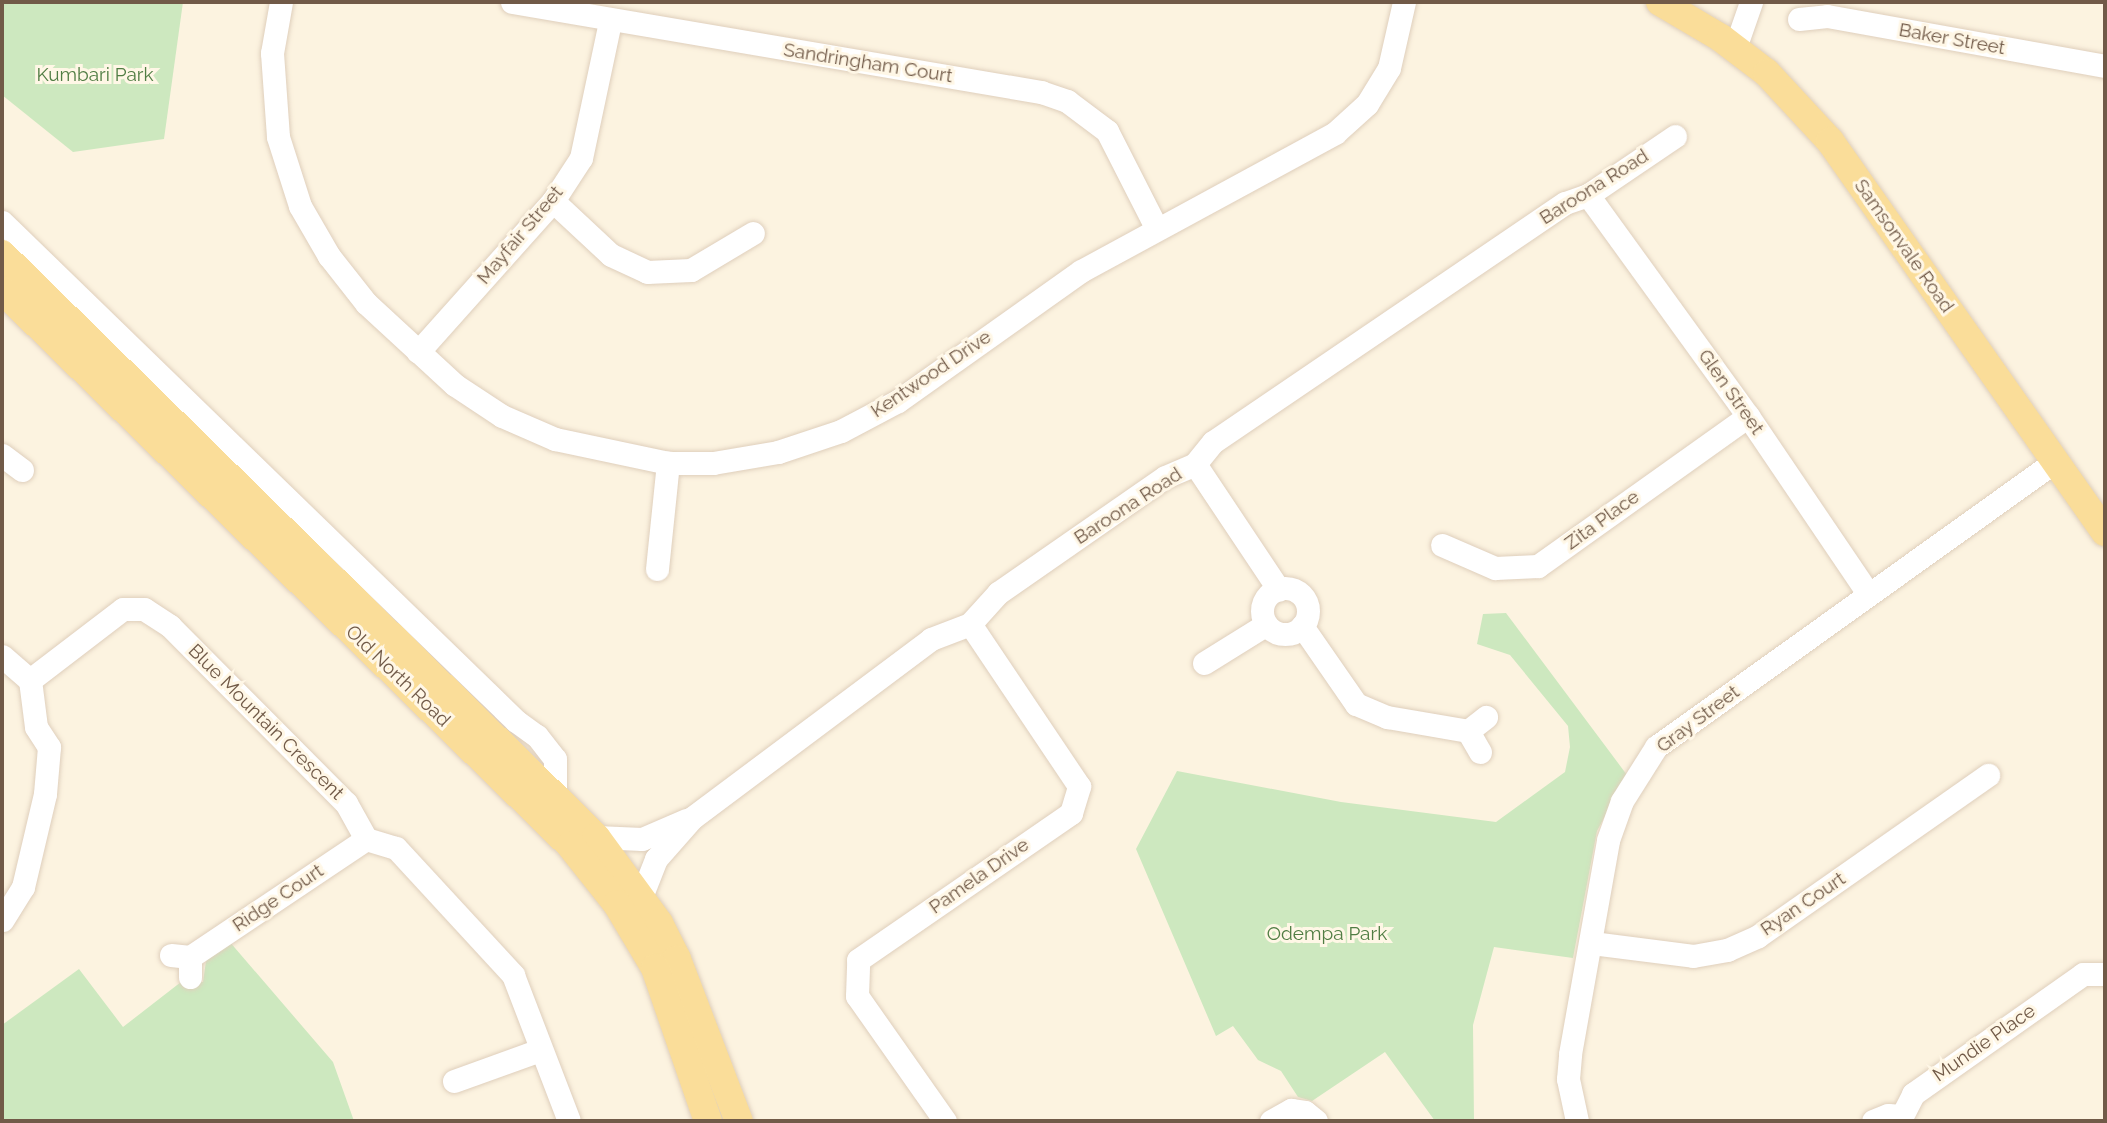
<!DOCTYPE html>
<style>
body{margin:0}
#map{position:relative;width:2107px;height:1123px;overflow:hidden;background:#fcf3e0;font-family:Raleway,sans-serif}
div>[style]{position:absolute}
.green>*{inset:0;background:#cde8bf}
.roads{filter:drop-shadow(0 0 2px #dfcfbc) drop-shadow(0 0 2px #dfcfbc)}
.minor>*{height:23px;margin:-11.5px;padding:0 11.5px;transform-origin:11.5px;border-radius:11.5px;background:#fff}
.minor>.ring{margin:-11.5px;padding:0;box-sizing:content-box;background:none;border:23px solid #fff;border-radius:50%}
.major>*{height:28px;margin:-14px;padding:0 14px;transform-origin:14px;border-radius:14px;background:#fadd99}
span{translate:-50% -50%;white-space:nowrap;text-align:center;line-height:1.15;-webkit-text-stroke:6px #fff7e6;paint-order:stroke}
.street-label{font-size:19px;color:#715a48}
.park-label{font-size:19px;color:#507d43}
.frame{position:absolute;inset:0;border:4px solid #715a48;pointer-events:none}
</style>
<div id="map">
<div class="green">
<div style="clip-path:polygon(2px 2px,183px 2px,164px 139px,73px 152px,2px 95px)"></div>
<div style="clip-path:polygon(1506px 613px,1627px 775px,1597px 831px,1573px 958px,1494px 947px,1473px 1025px,1474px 1121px,1435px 1121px,1385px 1052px,1312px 1101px,1298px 1097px,1281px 1071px,1258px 1060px,1233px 1026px,1216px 1036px,1136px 849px,1177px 771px,1341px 802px,1496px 822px,1565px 772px,1570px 747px,1568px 726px,1510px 655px,1477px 644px,1483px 614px)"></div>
<div style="clip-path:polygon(229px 941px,333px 1062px,354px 1121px,2px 1121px,2px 1025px,79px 969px,123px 1027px,181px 982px,203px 982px,207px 954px)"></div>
</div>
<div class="roads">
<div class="minor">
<div style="left:281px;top:2px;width:52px;rotate:100deg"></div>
<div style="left:272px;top:53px;width:84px;rotate:85.9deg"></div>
<div style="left:278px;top:137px;width:72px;rotate:72.3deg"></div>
<div style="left:300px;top:206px;width:58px;rotate:59.9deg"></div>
<div style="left:329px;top:256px;width:60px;rotate:51.8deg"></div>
<div style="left:366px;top:303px;width:121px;rotate:42.7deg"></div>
<div style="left:455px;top:385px;width:56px;rotate:33.4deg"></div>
<div style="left:502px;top:416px;width:58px;rotate:23.5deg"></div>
<div style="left:555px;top:439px;width:116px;rotate:12deg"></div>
<div style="left:668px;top:463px;width:45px"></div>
<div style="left:713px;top:463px;width:66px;rotate:-9.6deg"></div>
<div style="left:778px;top:452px;width:66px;rotate:-18.4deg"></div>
<div style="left:841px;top:431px;width:64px;rotate:-27.8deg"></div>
<div style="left:898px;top:401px;width:224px;rotate:-35.4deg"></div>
<div style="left:1081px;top:271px;width:289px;rotate:-28.5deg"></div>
<div style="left:1335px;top:133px;width:43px;rotate:-42.2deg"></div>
<div style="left:1367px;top:104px;width:42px;rotate:-58.6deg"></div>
<div style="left:1389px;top:68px;width:68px;rotate:-77.2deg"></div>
<div style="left:512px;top:2px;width:537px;rotate:9.66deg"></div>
<div style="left:1041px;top:92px;width:28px;rotate:19deg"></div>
<div style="left:1067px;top:101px;width:50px;rotate:36.9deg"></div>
<div style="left:1107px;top:131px;width:108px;rotate:63deg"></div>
<div style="left:1799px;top:19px;width:28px;rotate:-6deg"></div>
<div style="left:1827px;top:16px;width:282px;rotate:10.2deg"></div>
<div style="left:1735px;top:48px;width:49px;rotate:-70.8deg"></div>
<div style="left:1588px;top:195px;width:273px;rotate:54.1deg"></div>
<div style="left:1748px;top:416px;width:214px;rotate:55.9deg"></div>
<div style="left:553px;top:201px;width:79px;rotate:43deg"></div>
<div style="left:611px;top:255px;width:40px;rotate:25deg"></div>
<div style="left:647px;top:272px;width:44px;rotate:-2.6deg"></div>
<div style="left:691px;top:270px;width:72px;rotate:-30.8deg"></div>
<div style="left:2px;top:222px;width:716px;rotate:44.15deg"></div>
<div style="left:516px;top:721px;width:26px;rotate:36deg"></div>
<div style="left:537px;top:736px;width:29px;rotate:52deg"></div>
<div style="left:555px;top:759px;width:36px;rotate:90deg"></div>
<div style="left:418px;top:352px;width:203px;rotate:-48.2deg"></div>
<div style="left:553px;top:201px;width:51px;rotate:-56.9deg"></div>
<div style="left:581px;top:158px;width:140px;rotate:-78deg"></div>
<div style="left:2px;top:455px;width:25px;rotate:37deg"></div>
<div style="left:1195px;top:464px;width:151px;rotate:56.3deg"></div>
<div style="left:1442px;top:545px;width:58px;rotate:23.5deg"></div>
<div style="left:1495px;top:568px;width:43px;rotate:-2.7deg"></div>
<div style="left:1538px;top:566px;width:258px;rotate:-35.5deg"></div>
<div style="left:657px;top:569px;width:107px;rotate:-84.1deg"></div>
<div class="ring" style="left:1262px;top:588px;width:23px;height:23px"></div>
<div style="left:1302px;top:626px;width:95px;rotate:55.3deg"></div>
<div style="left:1356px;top:704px;width:34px;rotate:23deg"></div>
<div style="left:1387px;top:717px;width:82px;rotate:9.8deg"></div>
<div style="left:2px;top:656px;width:37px;rotate:41deg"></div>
<div style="left:30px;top:680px;width:47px;rotate:82.7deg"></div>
<div style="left:36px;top:727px;width:24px;rotate:57deg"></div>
<div style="left:49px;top:747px;width:47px;rotate:94.9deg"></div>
<div style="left:45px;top:794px;width:96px;rotate:103.3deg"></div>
<div style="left:23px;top:887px;width:39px;rotate:122deg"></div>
<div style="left:1204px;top:663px;width:72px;rotate:-31.9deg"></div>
<div style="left:30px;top:680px;width:117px;rotate:-37.4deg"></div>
<div style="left:123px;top:609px;width:21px"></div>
<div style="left:144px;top:609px;width:31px;rotate:33deg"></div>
<div style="left:170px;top:626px;width:250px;rotate:45.2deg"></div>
<div style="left:346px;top:803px;width:41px;rotate:60.9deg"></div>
<div style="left:366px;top:839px;width:31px;rotate:17deg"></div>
<div style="left:396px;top:848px;width:173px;rotate:47.3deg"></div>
<div style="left:513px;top:975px;width:156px;rotate:69deg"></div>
<div style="left:1480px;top:752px;width:24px;rotate:-120deg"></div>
<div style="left:1468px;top:731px;width:23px;rotate:-38deg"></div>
<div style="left:596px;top:837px;width:46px;rotate:2.5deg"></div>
<div style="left:642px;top:839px;width:48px;rotate:-23.4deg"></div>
<div style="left:641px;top:897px;width:41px;rotate:-68.5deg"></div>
<div style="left:656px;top:859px;width:55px;rotate:-48.7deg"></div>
<div style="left:692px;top:818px;width:299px;rotate:-36.8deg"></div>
<div style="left:931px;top:639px;width:42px;rotate:-21deg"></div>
<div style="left:970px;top:624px;width:42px;rotate:-47.9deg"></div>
<div style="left:998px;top:593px;width:203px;rotate:-34.8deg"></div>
<div style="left:1165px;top:477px;width:33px;rotate:-23deg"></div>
<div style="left:1195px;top:464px;width:28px;rotate:-51deg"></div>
<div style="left:1213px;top:442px;width:425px;rotate:-34.2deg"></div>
<div style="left:1565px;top:203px;width:24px;rotate:-19deg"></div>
<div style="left:1588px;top:195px;width:105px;rotate:-34.1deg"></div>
<div style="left:1592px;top:943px;width:102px;rotate:7.3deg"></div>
<div style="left:1693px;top:956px;width:35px;rotate:-10deg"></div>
<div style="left:1727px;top:950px;width:34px;rotate:-24deg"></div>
<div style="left:1758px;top:936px;width:281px;rotate:-35deg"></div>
<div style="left:171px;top:955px;width:19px;rotate:6deg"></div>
<div style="left:190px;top:957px;width:20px;rotate:90deg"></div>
<div style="left:190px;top:957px;width:212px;rotate:-33.8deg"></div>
<div style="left:454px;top:1081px;width:91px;rotate:-19.8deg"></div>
<div style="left:945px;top:1121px;width:153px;rotate:-125.1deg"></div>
<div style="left:857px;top:996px;width:36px;rotate:-88deg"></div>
<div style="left:858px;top:960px;width:259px;rotate:-34.6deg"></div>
<div style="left:1071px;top:813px;width:28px;rotate:-73deg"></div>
<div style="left:1079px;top:786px;width:195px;rotate:-123.9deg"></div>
<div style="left:1271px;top:1121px;width:23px;rotate:-29deg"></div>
<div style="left:1291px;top:1110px;width:14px;rotate:8deg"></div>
<div style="left:1305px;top:1112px;width:14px;rotate:39deg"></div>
<div style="left:1577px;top:1121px;width:43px;rotate:-102.1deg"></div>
<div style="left:1568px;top:1079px;width:25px;rotate:-85deg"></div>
<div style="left:1570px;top:1054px;width:217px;rotate:-79.9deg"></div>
<div style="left:1608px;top:840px;width:41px;rotate:-70.3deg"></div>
<div style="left:1622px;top:801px;width:64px;rotate:-57.8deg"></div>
<div style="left:1656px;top:747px;width:491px;rotate:-35.6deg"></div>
<div style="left:1873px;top:1121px;width:16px;rotate:-22deg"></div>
<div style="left:1888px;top:1115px;width:14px;rotate:4deg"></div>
<div style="left:1902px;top:1116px;width:25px;rotate:-63deg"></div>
<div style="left:1913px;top:1094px;width:208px;rotate:-35.2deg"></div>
<div style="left:2083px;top:974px;width:22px"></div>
</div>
<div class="major">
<div style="left:1660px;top:2px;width:71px;rotate:30.5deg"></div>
<div style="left:1721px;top:38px;width:58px;rotate:37.3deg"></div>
<div style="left:1767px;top:73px;width:93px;rotate:47.2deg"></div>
<div style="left:1830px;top:141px;width:478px;rotate:54.9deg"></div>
<div style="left:2px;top:254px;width:832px;rotate:44.46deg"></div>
<div style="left:596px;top:837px;width:107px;rotate:53.8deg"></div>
<div style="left:659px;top:923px;width:40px;rotate:63.4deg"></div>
<div style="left:677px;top:959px;width:173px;rotate:69.1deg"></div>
<div style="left:2px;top:290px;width:794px;rotate:44.34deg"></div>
<div style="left:570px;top:845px;width:75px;rotate:51.5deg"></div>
<div style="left:617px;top:904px;width:74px;rotate:59.3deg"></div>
<div style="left:655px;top:968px;width:162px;rotate:70.9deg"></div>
</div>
</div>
<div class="street-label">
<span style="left:1952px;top:39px;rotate:10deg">Baker Street</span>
<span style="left:868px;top:63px;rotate:9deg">Sandringham Court</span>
<span style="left:1594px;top:187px;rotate:-32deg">Baroona Road</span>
<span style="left:520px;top:235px;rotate:-50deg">Mayfair Street</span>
<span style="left:1904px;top:246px;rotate:55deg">Samsonvale Road</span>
<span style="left:931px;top:374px;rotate:-34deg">Kentwood Drive</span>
<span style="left:1731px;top:392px;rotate:55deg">Glen Street</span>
<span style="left:1128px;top:506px;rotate:-33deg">Baroona Road</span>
<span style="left:1602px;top:520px;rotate:-36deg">Zita Place</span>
<span style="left:398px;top:676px;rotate:44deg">Old North Road</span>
<span style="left:1698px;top:719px;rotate:-37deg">Gray Street</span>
<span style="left:266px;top:722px;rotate:45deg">Blue Mountain Crescent</span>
<span style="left:979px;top:876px;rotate:-35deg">Pamela Drive</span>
<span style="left:278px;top:898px;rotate:-34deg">Ridge Court</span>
<span style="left:1803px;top:904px;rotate:-34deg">Ryan Court</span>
<span style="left:1984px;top:1043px;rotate:-35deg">Mundie Place</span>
</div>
<div class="park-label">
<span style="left:95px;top:75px">Kumbari Park</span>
<span style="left:1327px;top:934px">Odempa Park</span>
</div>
<div class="frame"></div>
</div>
